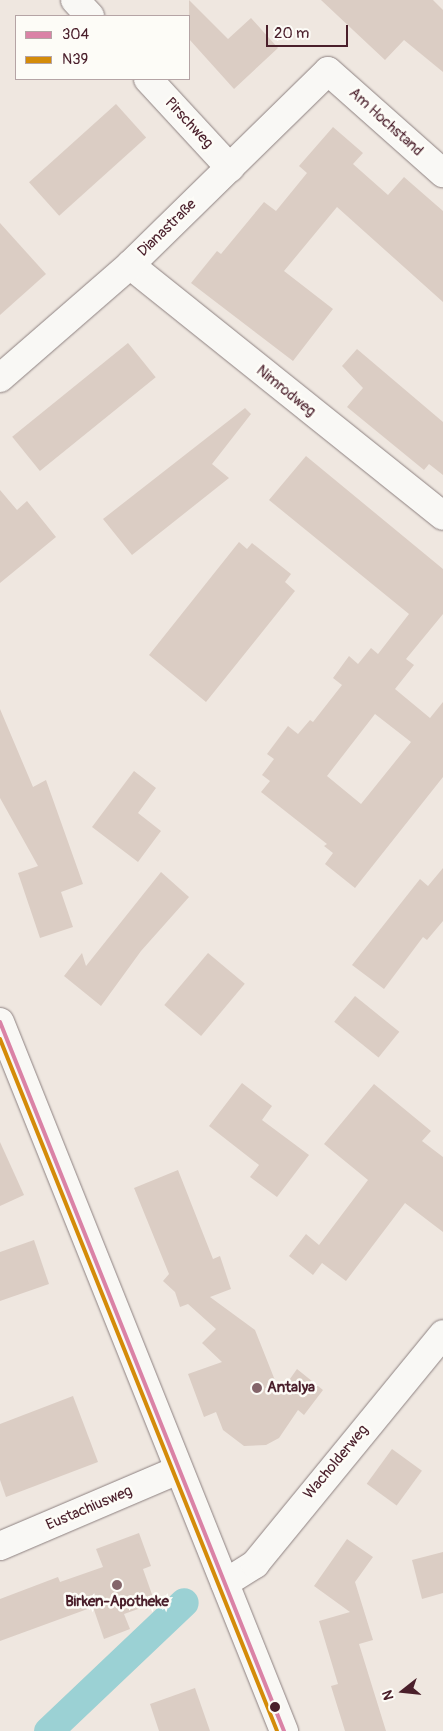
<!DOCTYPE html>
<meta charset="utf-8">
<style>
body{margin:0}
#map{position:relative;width:443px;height:1731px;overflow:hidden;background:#efe7e0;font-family:Pangolin,sans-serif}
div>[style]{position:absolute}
.canal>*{height:29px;margin:-14.5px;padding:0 14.5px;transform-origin:14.5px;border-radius:14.5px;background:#9bd1d4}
.building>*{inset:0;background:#dbcdc4;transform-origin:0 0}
.roads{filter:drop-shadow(0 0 1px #8d8180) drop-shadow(0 0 1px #8d8180)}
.street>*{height:28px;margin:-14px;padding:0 14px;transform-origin:14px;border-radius:14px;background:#f9f8f5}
.bus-1>*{height:4px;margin:-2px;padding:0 2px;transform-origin:2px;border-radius:2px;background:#da82a6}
.bus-2>*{height:4px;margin:-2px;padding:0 2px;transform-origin:2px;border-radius:2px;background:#d48b09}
.dots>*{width:14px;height:14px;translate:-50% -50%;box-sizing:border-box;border:2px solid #fdfcf7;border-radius:50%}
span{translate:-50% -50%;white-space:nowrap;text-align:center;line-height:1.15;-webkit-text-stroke:5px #fdfcf7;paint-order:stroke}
.street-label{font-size:15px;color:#4a1f2b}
.poi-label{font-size:15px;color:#4a1f2b;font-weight:700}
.left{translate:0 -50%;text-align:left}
.legend{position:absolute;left:15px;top:15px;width:175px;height:65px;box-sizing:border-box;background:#fdfcf7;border:1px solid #b5a4a5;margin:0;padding:6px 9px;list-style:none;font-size:15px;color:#4a1f2b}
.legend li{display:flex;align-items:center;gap:10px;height:25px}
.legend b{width:25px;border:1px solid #b5a4a5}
.north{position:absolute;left:378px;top:1666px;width:50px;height:50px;-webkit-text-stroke:4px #fdfcf7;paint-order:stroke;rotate:254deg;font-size:14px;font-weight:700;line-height:20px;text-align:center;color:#4a1f2b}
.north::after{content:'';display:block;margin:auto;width:18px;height:22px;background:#4a1f2b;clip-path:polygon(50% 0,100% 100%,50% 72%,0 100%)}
.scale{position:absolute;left:266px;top:25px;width:82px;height:22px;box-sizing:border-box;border:2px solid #4a1f2b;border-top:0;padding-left:6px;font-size:15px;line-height:18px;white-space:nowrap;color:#4a1f2b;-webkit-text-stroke:4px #fdfcf7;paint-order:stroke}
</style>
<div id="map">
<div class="canal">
<div style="left:48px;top:1731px;width:187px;rotate:-43.5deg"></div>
</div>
<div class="building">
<div style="clip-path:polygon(189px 0,228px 39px,251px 18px,278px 48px,234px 89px,189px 39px)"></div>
<div style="clip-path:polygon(321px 0,433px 0,443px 10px,443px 72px,404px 40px,385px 60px)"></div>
<div style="left:116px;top:104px;width:45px;height:117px;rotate:48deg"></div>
<div style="clip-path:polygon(333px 127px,363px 153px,353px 164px,388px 195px,404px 177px,443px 211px,443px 302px,337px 207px,284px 271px,333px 309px,293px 361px,191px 283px,217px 251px,221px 254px,264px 202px,276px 211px,307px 173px,299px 166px)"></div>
<div style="clip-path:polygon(0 223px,46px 274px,0 315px)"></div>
<div style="left:128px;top:343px;width:44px;height:149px;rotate:51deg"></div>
<div style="clip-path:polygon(357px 349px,443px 422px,443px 475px,429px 464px,424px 470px,347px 407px,363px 388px,342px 366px)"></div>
<div style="clip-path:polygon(245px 408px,251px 414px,212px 464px,229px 478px,132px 555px,103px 519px)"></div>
<div style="clip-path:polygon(evenodd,306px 456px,443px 569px,443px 614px,406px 659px,414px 665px,395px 689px,430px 718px,443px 702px,443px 777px,355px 888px,325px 864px,333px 853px,324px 846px,327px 844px,261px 792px,270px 781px,262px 775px,274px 759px,267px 754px,288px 726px,298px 734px,310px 720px,313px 722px,342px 685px,333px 678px,349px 656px,358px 664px,371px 648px,378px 654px,409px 614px,269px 500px,306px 456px,375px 714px,411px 742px,361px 804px,327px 776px,375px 714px)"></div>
<div style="clip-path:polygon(0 490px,17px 510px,27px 501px,56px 537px,0 583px)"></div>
<div style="clip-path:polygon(239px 542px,247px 549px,252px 543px,291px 574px,285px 582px,295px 591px,206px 702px,149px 655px)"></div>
<div style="clip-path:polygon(0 709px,33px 787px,46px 780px,83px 884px,61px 892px,73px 927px,40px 938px,18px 873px,38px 866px,0 798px)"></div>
<div style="clip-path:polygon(134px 771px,156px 788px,138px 813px,161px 831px,138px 862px,92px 827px)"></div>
<div style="clip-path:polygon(443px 868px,443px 921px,427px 940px,423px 937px,384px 989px,352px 965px,420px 879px,428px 886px)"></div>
<div style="clip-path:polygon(161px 872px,189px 897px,141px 951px,101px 1006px,64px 976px,82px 953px,86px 966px)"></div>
<div style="left:208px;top:953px;width:48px;height:68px;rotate:40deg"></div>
<div style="left:355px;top:996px;width:57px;height:33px;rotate:39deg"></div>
<div style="clip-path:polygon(242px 1083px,272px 1106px,262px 1120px,309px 1155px,277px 1197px,250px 1177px,259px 1165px,209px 1126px)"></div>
<div style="clip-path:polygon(374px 1084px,431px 1131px,422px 1141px,443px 1157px,443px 1232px,405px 1203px,346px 1281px,322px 1263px,313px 1275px,289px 1256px,306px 1234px,319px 1245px,368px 1180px,324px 1144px)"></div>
<div style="clip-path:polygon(0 1142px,24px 1195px,0 1206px)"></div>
<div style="clip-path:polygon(178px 1170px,213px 1259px,220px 1256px,231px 1289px,210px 1297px,255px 1330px,280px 1393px,297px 1369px,323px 1390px,304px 1415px,298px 1410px,279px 1438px,266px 1445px,244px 1446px,223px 1430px,216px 1412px,204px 1417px,188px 1374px,222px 1362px,202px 1343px,216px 1329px,188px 1304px,180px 1307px,175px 1292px,163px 1281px,169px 1274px,134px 1188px)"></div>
<div style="clip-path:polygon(34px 1240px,49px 1284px,0 1301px,0 1252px)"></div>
<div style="clip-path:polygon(73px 1396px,98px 1462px,6px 1497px,0 1480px,0 1424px)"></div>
<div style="left:392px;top:1449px;width:37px;height:43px;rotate:36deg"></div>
<div style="clip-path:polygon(139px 1533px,151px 1566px,143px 1569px,155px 1603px,124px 1614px,130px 1629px,104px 1639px,93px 1607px,0 1641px,0 1599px,58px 1577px,60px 1582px,103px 1567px,96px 1549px)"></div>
<div style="clip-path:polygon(347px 1539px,373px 1557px,355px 1582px,373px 1640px,359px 1644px,386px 1731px,345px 1731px,331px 1686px,338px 1684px,319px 1621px,350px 1612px,314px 1586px)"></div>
<div style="clip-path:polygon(443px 1552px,443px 1593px,422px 1599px,412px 1560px)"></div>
<div style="clip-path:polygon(195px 1688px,210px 1731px,159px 1731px,150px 1704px)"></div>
</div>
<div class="roads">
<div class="street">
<div style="left:75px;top:0;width:22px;rotate:47deg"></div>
<div style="left:148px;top:79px;width:121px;rotate:47.3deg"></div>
<div style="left:130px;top:265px;width:401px;rotate:38.7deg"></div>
<div style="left:0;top:378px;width:172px;rotate:-41deg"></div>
<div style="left:130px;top:265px;width:277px;rotate:-44.4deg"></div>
<div style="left:328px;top:71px;width:154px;rotate:41.6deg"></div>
<div style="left:0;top:1022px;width:764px;rotate:68.17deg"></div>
<div style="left:0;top:1546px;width:194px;rotate:-23.1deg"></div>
<div style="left:225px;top:1583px;width:36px;rotate:-32deg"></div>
<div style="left:255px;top:1564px;width:297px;rotate:-50.7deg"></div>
</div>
</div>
<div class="bus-1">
<div style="left:0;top:1022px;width:764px;rotate:68.17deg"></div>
</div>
<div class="bus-2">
<div style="left:0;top:1039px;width:745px;rotate:68.18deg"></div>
</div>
<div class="dots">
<div style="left:257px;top:1388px;background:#84656a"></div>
<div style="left:117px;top:1585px;background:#84656a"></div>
<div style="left:275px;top:1707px;background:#4a1f2b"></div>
</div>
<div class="street-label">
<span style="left:386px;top:122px;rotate:42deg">Am Hochstand</span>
<span style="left:189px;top:123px;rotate:47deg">Pirschweg</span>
<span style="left:167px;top:228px;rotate:-44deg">Dianastraße</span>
<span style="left:286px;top:391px;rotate:39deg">Nimrodweg</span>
<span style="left:336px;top:1462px;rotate:-50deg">Wacholderweg</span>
<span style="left:89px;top:1508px;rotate:-23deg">Eustachiusweg</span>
</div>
<div class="poi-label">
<span class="left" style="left:267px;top:1388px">Antalya</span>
<span style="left:117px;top:1602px">Birken-Apotheke</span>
</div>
<ul class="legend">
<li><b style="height:6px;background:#da82a6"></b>304</li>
<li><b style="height:6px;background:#d48b09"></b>N39</li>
</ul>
<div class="north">N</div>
<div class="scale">20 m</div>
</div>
